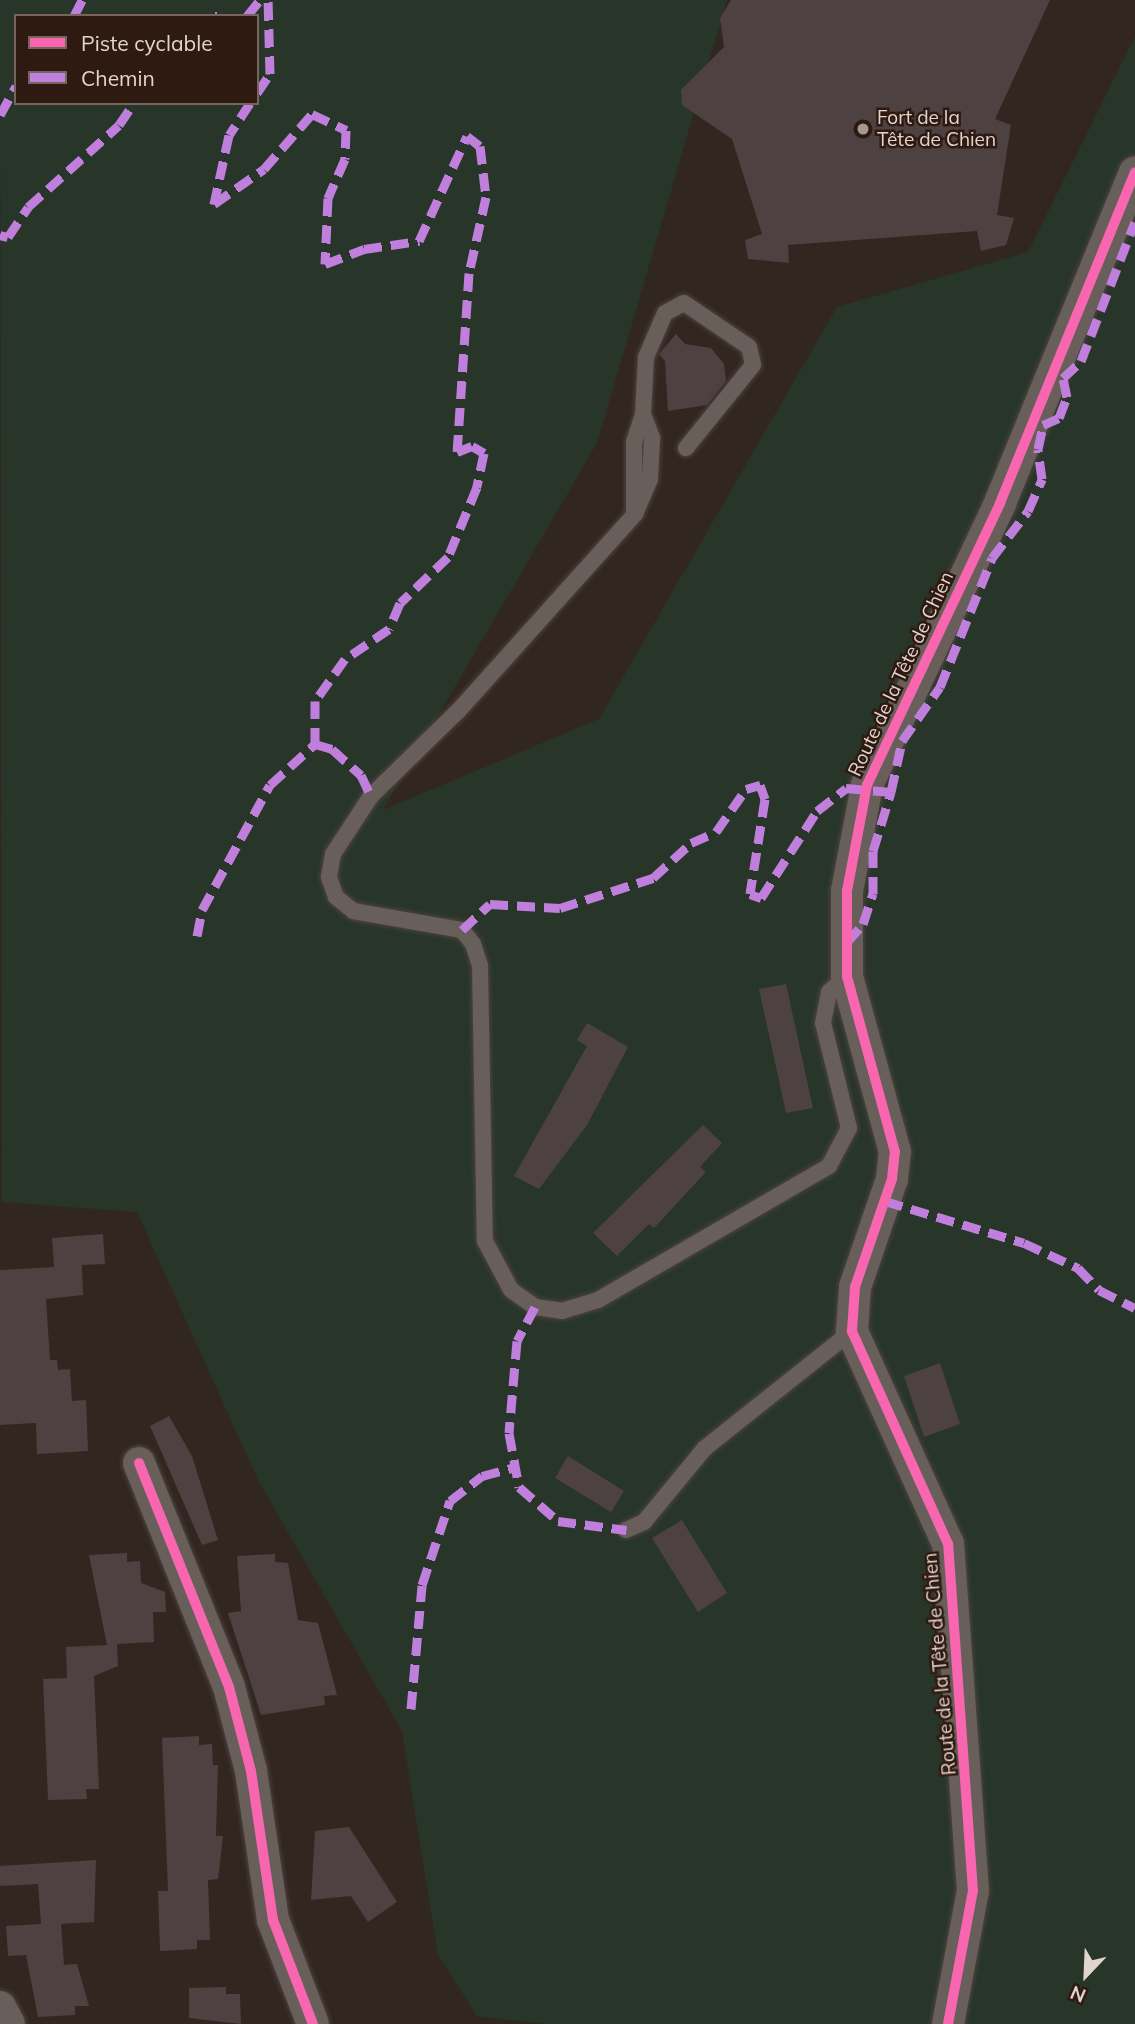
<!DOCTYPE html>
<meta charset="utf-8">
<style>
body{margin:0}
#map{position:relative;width:1135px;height:2024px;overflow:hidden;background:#322621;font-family:Mulish,sans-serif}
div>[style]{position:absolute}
.green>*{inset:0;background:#28362a}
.building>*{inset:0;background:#4d4142}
.roads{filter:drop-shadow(0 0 2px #4d433e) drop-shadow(0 0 2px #4d433e)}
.lane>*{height:16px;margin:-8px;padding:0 8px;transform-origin:8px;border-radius:8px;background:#685e5a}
.street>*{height:32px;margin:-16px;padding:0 16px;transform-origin:16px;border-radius:16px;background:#685e5a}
.quiet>*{height:9px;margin-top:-4.5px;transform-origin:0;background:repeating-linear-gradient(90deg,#c07fdc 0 18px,transparent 0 27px)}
.cycleway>*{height:10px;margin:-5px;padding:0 5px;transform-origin:5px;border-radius:5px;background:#f766af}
.dots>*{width:19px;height:19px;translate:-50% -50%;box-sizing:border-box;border:4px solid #2e1a11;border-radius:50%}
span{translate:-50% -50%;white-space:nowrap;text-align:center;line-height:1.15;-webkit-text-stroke:5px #2e1a11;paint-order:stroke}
.poi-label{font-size:19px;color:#e3d4ce}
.left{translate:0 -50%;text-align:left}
.street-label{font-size:19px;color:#e3d4ce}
.legend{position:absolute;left:14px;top:14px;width:245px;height:91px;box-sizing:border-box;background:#2e1a11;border:2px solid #76645d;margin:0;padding:9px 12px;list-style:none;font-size:21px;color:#e3d4ce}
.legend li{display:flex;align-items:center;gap:14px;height:35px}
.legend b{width:35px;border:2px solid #76645d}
.north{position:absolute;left:1051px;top:1940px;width:70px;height:70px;-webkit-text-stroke:5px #2e1a11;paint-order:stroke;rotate:203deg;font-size:19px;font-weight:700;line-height:28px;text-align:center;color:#e3d4ce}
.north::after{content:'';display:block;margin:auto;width:24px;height:32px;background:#e3d4ce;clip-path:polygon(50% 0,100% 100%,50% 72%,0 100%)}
</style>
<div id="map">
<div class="green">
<div style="clip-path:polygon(evenodd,0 0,727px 0,597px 443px,383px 810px,599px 719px,837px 307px,1028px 252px,1135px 37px,1135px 2024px,546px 2024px,477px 2016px,438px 1955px,402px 1731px,258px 1480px,137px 1212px,2px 1202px,0 0,16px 16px,257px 16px,257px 103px,16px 103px,16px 16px)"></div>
</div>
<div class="building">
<div style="clip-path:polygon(731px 0,1050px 0,995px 119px,1011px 125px,997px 215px,1014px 218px,1006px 245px,981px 251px,977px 231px,788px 245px,789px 263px,748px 259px,745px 240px,762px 234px,732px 139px,682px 105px,681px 90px,724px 47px,720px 18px)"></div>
<div style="clip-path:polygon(676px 334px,685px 344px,711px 348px,724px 364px,726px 381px,707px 405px,668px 411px,665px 361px,659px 354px)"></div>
<div style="clip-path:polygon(786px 984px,813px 1108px,786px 1113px,759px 989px)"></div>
<div style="clip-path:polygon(587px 1023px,628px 1047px,587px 1125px,539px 1189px,514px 1176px,587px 1046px,577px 1040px)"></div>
<div style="clip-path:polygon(703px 1125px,722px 1143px,700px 1167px,706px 1172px,654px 1228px,649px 1224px,617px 1256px,593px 1233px)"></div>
<div style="clip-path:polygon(103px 1234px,105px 1264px,82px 1265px,83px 1295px,46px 1299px,50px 1360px,57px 1360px,58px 1370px,70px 1369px,72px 1401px,86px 1400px,88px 1451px,37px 1454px,36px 1423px,0 1425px,0 1270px,54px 1267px,52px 1238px)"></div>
<div style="clip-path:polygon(940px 1363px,960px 1424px,924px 1437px,904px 1376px)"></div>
<div style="clip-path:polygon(169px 1416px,192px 1456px,218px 1540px,202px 1545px,150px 1426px)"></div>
<div style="clip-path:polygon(568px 1456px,624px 1491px,611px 1512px,555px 1478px)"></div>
<div style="clip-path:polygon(682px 1520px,727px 1593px,698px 1612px,652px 1538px)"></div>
<div style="clip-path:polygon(127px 1553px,127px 1562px,140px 1561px,141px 1583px,165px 1592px,166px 1612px,153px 1612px,154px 1642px,117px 1644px,118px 1666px,94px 1676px,99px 1789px,86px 1789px,87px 1799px,48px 1800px,43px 1679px,67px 1678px,66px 1647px,107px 1645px,89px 1555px)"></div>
<div style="clip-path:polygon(275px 1554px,275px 1562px,288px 1563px,298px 1620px,318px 1623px,337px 1695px,324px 1696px,325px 1705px,261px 1715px,228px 1613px,241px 1611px,237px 1556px)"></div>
<div style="clip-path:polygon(199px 1736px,199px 1745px,212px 1744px,213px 1765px,218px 1765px,216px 1836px,223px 1836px,218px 1879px,208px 1880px,210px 1940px,197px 1940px,197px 1949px,160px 1951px,158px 1891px,168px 1891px,162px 1738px)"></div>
<div style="clip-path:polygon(349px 1827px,397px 1902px,368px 1922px,351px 1896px,311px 1900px,315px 1831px)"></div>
<div style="clip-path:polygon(96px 1860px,94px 1922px,61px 1924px,64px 1965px,77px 1964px,89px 2006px,75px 2006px,75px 2015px,38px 2017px,26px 1955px,8px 1956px,6px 1926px,41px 1924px,38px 1884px,0 1886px,0 1866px)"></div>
<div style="clip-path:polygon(226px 1987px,226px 1994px,240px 1994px,241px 2024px,189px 2018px,189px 1988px)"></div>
</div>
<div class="roads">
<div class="lane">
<div style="left:643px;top:414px;width:26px;rotate:69deg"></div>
<div style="left:652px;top:438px;width:41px;rotate:92.8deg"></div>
<div style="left:650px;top:479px;width:38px;rotate:113deg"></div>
<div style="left:635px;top:514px;width:265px;rotate:131.9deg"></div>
<div style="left:458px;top:711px;width:122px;rotate:135.7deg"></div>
<div style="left:371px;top:796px;width:69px;rotate:123.2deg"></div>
<div style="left:333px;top:854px;width:23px;rotate:100deg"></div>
<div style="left:329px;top:877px;width:21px;rotate:71deg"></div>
<div style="left:336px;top:897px;width:22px;rotate:39deg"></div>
<div style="left:353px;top:911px;width:111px;rotate:9.9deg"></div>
<div style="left:462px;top:930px;width:18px;rotate:52deg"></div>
<div style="left:473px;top:944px;width:22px;rotate:72deg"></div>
<div style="left:480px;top:965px;width:276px;rotate:89deg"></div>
<div style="left:485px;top:1241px;width:55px;rotate:62deg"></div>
<div style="left:511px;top:1290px;width:29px;rotate:35deg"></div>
<div style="left:535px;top:1307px;width:27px;rotate:8deg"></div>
<div style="left:562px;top:1311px;width:38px;rotate:-17deg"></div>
<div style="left:598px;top:1300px;width:267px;rotate:-30.1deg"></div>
<div style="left:829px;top:1166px;width:43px;rotate:-62.2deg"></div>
<div style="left:849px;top:1128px;width:108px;rotate:-103.9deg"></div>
<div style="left:823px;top:1023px;width:32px;rotate:-79deg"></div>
<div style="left:829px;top:992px;width:24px;rotate:-42deg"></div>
<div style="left:634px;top:512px;width:70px;rotate:-90deg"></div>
<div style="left:634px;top:442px;width:29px;rotate:-72deg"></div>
<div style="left:643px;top:414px;width:57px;rotate:-87deg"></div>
<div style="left:646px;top:357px;width:48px;rotate:-66.6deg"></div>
<div style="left:665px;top:313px;width:21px;rotate:-28deg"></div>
<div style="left:684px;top:303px;width:78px;rotate:34.1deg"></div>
<div style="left:749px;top:347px;width:18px;rotate:77deg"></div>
<div style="left:753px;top:365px;width:107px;rotate:128.9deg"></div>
<div style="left:626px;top:1530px;width:20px;rotate:-24deg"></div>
<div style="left:644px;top:1522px;width:96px;rotate:-50.5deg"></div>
<div style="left:705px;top:1448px;width:188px;rotate:-38.5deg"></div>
</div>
<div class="street">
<div style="left:139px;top:1463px;width:241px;rotate:68.1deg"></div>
<div style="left:229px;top:1687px;width:87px;rotate:75.3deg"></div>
<div style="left:251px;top:1771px;width:151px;rotate:81.6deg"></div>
<div style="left:273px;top:1920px;width:111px;rotate:69deg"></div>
<div style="left:0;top:2007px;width:19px;rotate:62deg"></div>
<div style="left:948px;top:2024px;width:135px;rotate:-79.4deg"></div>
<div style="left:973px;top:1891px;width:348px;rotate:-94.1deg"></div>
<div style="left:948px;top:1544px;width:234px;rotate:-114.3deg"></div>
<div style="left:852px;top:1331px;width:44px;rotate:-86.1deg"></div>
<div style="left:855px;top:1287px;width:114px;rotate:-71.1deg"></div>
<div style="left:892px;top:1179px;width:27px;rotate:-84deg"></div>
<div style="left:895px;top:1152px;width:182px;rotate:-105.3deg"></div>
<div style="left:847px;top:976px;width:85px;rotate:-90deg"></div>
<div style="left:847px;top:891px;width:108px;rotate:-79.3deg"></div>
<div style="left:867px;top:785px;width:312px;rotate:-64.7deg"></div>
<div style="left:1000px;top:503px;width:357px;rotate:-67.8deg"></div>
</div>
</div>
<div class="quiet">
<div style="left:74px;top:16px;width:18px;rotate:-63deg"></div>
<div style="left:215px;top:16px;width:2px"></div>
<div style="left:247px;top:16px;width:21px;rotate:-51deg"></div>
<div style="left:257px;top:93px;width:23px;rotate:-56deg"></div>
<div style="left:270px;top:74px;width:74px;rotate:-91.5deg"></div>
<div style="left:250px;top:103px;width:38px;rotate:123deg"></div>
<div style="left:229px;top:135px;width:71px;rotate:102.3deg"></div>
<div style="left:214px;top:204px;width:61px;rotate:-35deg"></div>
<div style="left:264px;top:169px;width:73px;rotate:-48.9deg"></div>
<div style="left:312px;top:114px;width:38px;rotate:25deg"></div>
<div style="left:346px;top:130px;width:29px;rotate:92deg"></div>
<div style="left:345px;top:159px;width:43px;rotate:113.6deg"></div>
<div style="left:328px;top:198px;width:66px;rotate:92.6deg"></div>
<div style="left:325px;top:264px;width:42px;rotate:-21deg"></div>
<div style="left:364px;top:249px;width:56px;rotate:-8.3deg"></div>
<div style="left:419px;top:241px;width:115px;rotate:-65.4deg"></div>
<div style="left:467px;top:136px;width:16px;rotate:38deg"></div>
<div style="left:480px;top:146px;width:51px;rotate:83.3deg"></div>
<div style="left:486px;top:197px;width:78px;rotate:102.6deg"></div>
<div style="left:469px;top:273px;width:179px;rotate:93.8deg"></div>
<div style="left:457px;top:452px;width:16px;rotate:-22deg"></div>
<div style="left:472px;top:446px;width:14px;rotate:30deg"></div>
<div style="left:484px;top:453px;width:35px;rotate:102deg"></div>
<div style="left:477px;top:487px;width:76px;rotate:112.5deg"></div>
<div style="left:448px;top:557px;width:66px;rotate:136.2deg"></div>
<div style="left:400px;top:603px;width:28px;rotate:113deg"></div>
<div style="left:389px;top:629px;width:53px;rotate:145.7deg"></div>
<div style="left:345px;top:659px;width:52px;rotate:125.5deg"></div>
<div style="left:315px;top:701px;width:43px;rotate:90deg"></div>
<div style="left:315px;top:744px;width:18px;rotate:16deg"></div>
<div style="left:332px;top:749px;width:39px;rotate:42deg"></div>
<div style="left:361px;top:775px;width:23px;rotate:65deg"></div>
<div style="left:0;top:115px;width:33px;rotate:-61deg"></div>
<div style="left:0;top:235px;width:8px;rotate:14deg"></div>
<div style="left:8px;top:237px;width:36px;rotate:-56deg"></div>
<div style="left:28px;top:207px;width:122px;rotate:-42deg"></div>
<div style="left:119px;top:125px;width:27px;rotate:-56deg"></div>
<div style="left:462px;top:930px;width:38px;rotate:-43deg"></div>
<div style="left:490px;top:904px;width:70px;rotate:3.3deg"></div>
<div style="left:560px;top:908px;width:98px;rotate:-17.9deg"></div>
<div style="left:653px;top:878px;width:52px;rotate:-42.6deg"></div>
<div style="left:691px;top:843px;width:27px;rotate:-24deg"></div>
<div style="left:716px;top:832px;width:52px;rotate:-55.1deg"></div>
<div style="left:746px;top:789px;width:15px;rotate:-16deg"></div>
<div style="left:760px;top:785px;width:15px;rotate:70deg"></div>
<div style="left:765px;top:799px;width:96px;rotate:99deg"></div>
<div style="left:750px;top:894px;width:12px;rotate:20deg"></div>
<div style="left:761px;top:898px;width:103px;rotate:-57.2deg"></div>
<div style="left:817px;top:811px;width:37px;rotate:-38deg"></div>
<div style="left:846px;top:788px;width:45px;rotate:5.1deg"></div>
<div style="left:891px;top:792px;width:52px;rotate:-77.8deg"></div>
<div style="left:902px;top:741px;width:66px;rotate:-54.9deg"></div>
<div style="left:940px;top:687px;width:139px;rotate:-68deg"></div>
<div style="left:992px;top:558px;width:59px;rotate:-52.5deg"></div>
<div style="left:1028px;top:511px;width:35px;rotate:-66deg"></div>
<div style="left:1042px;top:479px;width:30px;rotate:-98deg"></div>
<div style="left:1038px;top:449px;width:25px;rotate:-78deg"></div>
<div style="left:1043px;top:425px;width:17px;rotate:-24deg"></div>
<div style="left:1059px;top:418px;width:22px;rotate:-69deg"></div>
<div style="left:1067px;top:397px;width:19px;rotate:-102deg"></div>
<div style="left:1063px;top:378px;width:25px;rotate:-43deg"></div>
<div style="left:1081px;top:361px;width:149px;rotate:-68.8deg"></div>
<div style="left:197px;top:936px;width:26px;rotate:-79deg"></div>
<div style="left:202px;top:910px;width:142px;rotate:-61.5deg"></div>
<div style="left:270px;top:785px;width:61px;rotate:-42.3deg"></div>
<div style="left:847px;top:942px;width:24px;rotate:-48deg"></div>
<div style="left:863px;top:924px;width:32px;rotate:-72deg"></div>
<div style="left:873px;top:894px;width:43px;rotate:-90deg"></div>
<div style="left:873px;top:851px;width:62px;rotate:-73deg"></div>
<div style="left:885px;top:1201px;width:145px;rotate:16.8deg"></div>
<div style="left:1024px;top:1243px;width:60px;rotate:24.8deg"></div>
<div style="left:1078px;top:1268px;width:30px;rotate:46deg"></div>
<div style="left:1099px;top:1290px;width:40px;rotate:26.6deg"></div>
<div style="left:535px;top:1307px;width:38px;rotate:118deg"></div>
<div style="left:517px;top:1341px;width:92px;rotate:95deg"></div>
<div style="left:509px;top:1433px;width:55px;rotate:79.5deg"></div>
<div style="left:519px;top:1487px;width:52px;rotate:41.1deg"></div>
<div style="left:558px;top:1521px;width:69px;rotate:7.5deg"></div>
<div style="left:411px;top:1709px;width:124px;rotate:-84.9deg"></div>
<div style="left:422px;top:1585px;width:89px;rotate:-71.6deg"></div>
<div style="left:450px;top:1501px;width:41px;rotate:-38deg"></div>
<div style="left:482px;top:1476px;width:34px;rotate:-15deg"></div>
</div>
<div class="cycleway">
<div style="left:139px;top:1463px;width:241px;rotate:68.1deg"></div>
<div style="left:229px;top:1687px;width:87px;rotate:75.3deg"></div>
<div style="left:251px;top:1771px;width:151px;rotate:81.6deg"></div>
<div style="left:273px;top:1920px;width:111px;rotate:69deg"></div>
<div style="left:948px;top:2024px;width:135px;rotate:-79.4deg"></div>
<div style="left:973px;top:1891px;width:348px;rotate:-94.1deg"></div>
<div style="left:948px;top:1544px;width:234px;rotate:-114.3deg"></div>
<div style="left:852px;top:1331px;width:44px;rotate:-86.1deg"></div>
<div style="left:855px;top:1287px;width:114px;rotate:-71.1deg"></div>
<div style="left:892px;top:1179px;width:27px;rotate:-84deg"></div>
<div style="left:895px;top:1152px;width:182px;rotate:-105.3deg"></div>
<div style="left:847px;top:976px;width:85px;rotate:-90deg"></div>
<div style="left:847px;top:891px;width:108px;rotate:-79.3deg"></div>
<div style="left:867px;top:785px;width:312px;rotate:-64.7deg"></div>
<div style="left:1000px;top:503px;width:357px;rotate:-67.8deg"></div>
</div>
<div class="dots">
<div style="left:863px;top:129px;background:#a59791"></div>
</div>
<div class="poi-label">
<span class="left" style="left:877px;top:129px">Fort de la<br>Tête de Chien</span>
</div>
<div class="street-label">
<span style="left:901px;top:674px;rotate:-65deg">Route de la Tête de Chien</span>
<span style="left:940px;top:1664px;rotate:-95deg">Route de la Tête de Chien</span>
</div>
<ul class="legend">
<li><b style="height:9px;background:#f766af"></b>Piste cyclable</li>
<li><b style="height:9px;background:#c07fdc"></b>Chemin</li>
</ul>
<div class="north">N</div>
</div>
